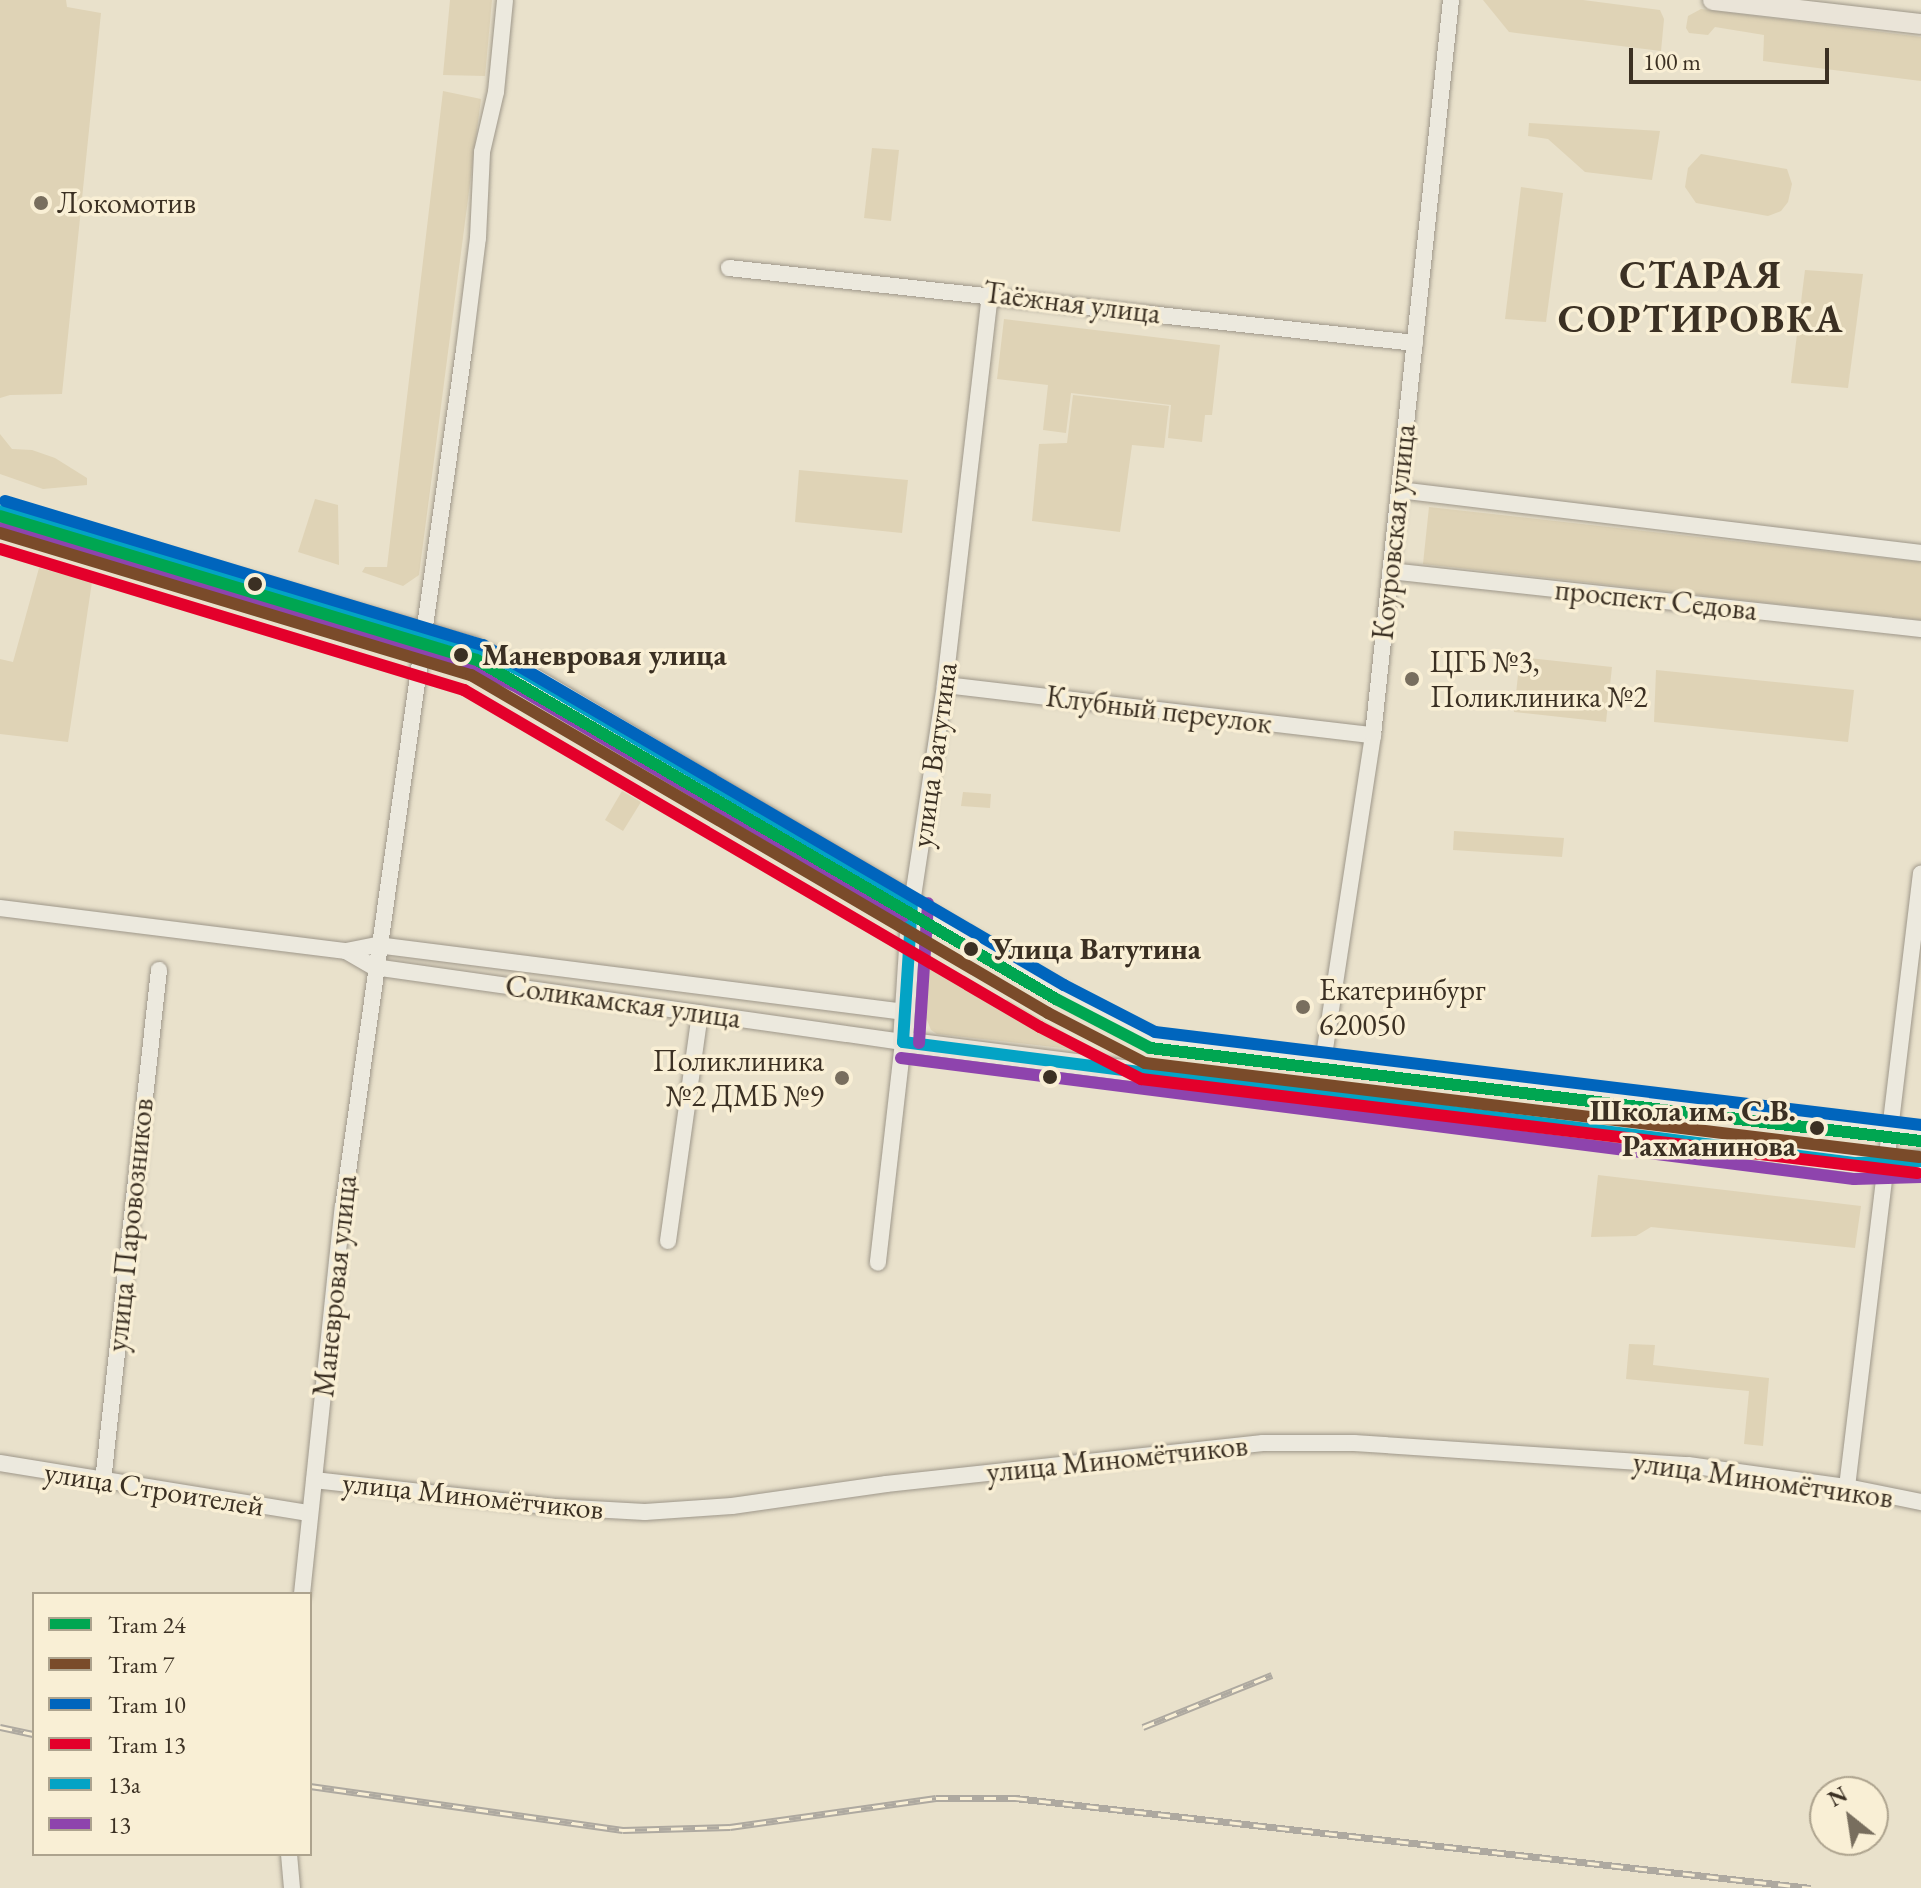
<!DOCTYPE html>
<meta charset="utf-8">
<style>
body{margin:0}
#map{position:relative;width:1921px;height:1888px;overflow:hidden;background:#e9e1cb;font-family:"EB Garamond",serif}
div>[style]{position:absolute}
.green>*{inset:0;background:#dfd3b6}
.roads{filter:drop-shadow(0 0 2px #9e978a) drop-shadow(0 0 2px #9e978a)}
.minor>*{height:16px;margin:-8px;padding:0 8px;transform-origin:8px;border-radius:8px;background:#ece9de}
.major>*{height:20px;margin:-10px;padding:0 10px;transform-origin:10px;border-radius:10px;background:#eae4d8}
.rail>*{height:7px;margin-top:-3.5px;transform-origin:0;background:repeating-linear-gradient(90deg,#f9efd5 0 12px,#aea9a0 0 24px);box-sizing:border-box;border-block:2px solid #aea9a0}
.bus-1>*{height:12px;margin:-6px;padding:0 6px;transform-origin:6px;border-radius:6px;background:#03a3c5}
.bus-2>*{height:12px;margin:-6px;padding:0 6px;transform-origin:6px;border-radius:6px;background:#8e44ad}
.tram-1>*{height:12px;margin:-6px;padding:0 6px;transform-origin:6px;border-radius:6px;background:#00a651}
.tram-2>*{height:12px;margin:-6px;padding:0 6px;transform-origin:6px;border-radius:6px;background:#7a4b2a}
.tram-3>*{height:12px;margin:-6px;padding:0 6px;transform-origin:6px;border-radius:6px;background:#0065bd}
.tram-4>*{height:12px;margin:-6px;padding:0 6px;transform-origin:6px;border-radius:6px;background:#e4002b}
.dots>*{width:22px;height:22px;translate:-50% -50%;box-sizing:border-box;border:4px solid #f9efd5;border-radius:50%}
span{translate:-50% -50%;white-space:nowrap;text-align:center;line-height:1.15;-webkit-text-stroke:7px #f9efd5;paint-order:stroke}
.poi-label{font-size:30px;color:#3b3023}
.left{translate:0 -50%;text-align:left}
.right{translate:-100% -50%;text-align:right}
.street-label{font-size:30px;color:#3b3023}
.stop-label{font-size:30px;color:#3b3023;font-weight:700}
.district-label{font-size:38px;color:#3b3023;font-weight:700;letter-spacing:2px}
.legend{position:absolute;left:32px;top:1592px;width:280px;height:264px;box-sizing:border-box;background:#f9efd5;border:2px solid #ada38e;margin:0;padding:10px 14px;list-style:none;font-size:24px;color:#3b3023}
.legend li{display:flex;align-items:center;gap:16px;height:40px}
.legend b{width:40px;border:2px solid #ada38e}
.north{position:absolute;left:1809px;top:1776px;width:80px;height:80px;box-sizing:border-box;background:#f9efd5;border:2px solid #ada38e;border-radius:50%;rotate:330deg;font-size:22px;font-weight:700;line-height:32px;text-align:center;color:#3b3023}
.north::after{content:'';display:block;margin:auto;width:28px;height:36px;background:#786e5e;clip-path:polygon(50% 0,100% 100%,50% 72%,0 100%)}
.scale{position:absolute;left:1629px;top:48px;width:200px;height:36px;box-sizing:border-box;border:4px solid #3b3023;border-top:0;padding-left:10px;font-size:24px;line-height:28px;white-space:nowrap;color:#3b3023;-webkit-text-stroke:6px #f9efd5;paint-order:stroke}
</style>
<div id="map">
<div class="green">
<div style="clip-path:polygon(0 0,66px 0,67px 7px,101px 13px,62px 394px,10px 395px,0 398px)"></div>
<div style="clip-path:polygon(450px 0,492px 0,485px 76px,443px 75px)"></div>
<div style="clip-path:polygon(1483px 0,1583px 0,1660px 10px,1664px 19px,1661px 51px,1509px 32px)"></div>
<div style="clip-path:polygon(1701px 9px,1921px 37px,1921px 81px,1763px 61px,1764px 35px,1715px 27px,1708px 35px,1689px 33px,1686px 28px,1688px 16px)"></div>
<div style="clip-path:polygon(443px 91px,481px 99px,419px 575px,403px 586px,362px 572px,365px 567px,387px 567px)"></div>
<div style="clip-path:polygon(1529px 123px,1660px 131px,1652px 180px,1585px 172px,1548px 139px,1528px 136px)"></div>
<div style="clip-path:polygon(872px 148px,899px 150px,891px 221px,864px 218px)"></div>
<div style="clip-path:polygon(1701px 154px,1787px 169px,1792px 184px,1788px 202px,1781px 211px,1768px 216px,1696px 203px,1685px 187px,1688px 168px)"></div>
<div style="clip-path:polygon(1521px 187px,1563px 193px,1546px 322px,1505px 319px)"></div>
<div style="clip-path:polygon(1805px 270px,1863px 274px,1848px 388px,1791px 383px)"></div>
<div style="clip-path:polygon(1004px 319px,1220px 345px,1212px 415px,1205px 415px,1202px 442px,1168px 438px,1171px 405px,1071px 393px,1066px 433px,1043px 430px,1048px 385px,997px 379px)"></div>
<div style="clip-path:polygon(1073px 395px,1169px 406px,1164px 448px,1132px 445px,1120px 532px,1032px 521px,1039px 444px,1067px 443px)"></div>
<div style="clip-path:polygon(0 434px,12px 449px,32px 450px,55px 458px,87px 478px,87px 485px,43px 489px,0 474px)"></div>
<div style="clip-path:polygon(799px 470px,908px 480px,902px 533px,795px 522px)"></div>
<div style="clip-path:polygon(315px 499px,338px 505px,339px 565px,298px 552px)"></div>
<div style="clip-path:polygon(1429px 507px,1921px 562px,1921px 620px,1423px 564px)"></div>
<div style="clip-path:polygon(39px 568px,92px 582px,68px 742px,0 734px,0 659px,13px 662px)"></div>
<div style="clip-path:polygon(1520px 657px,1612px 667px,1606px 722px,1514px 712px)"></div>
<div style="clip-path:polygon(1656px 670px,1854px 690px,1848px 742px,1654px 722px)"></div>
<div style="clip-path:polygon(622px 791px,641px 802px,623px 831px,605px 820px)"></div>
<div style="clip-path:polygon(963px 792px,991px 794px,990px 808px,961px 806px)"></div>
<div style="clip-path:polygon(1454px 831px,1564px 838px,1562px 857px,1453px 850px)"></div>
<div style="clip-path:polygon(929px 956px,940px 962px,940px 969px,1003px 1006px,1007px 999px,1098px 1052px,937px 1034px,931px 1030px,925px 1015px)"></div>
<div style="clip-path:polygon(1598px 1175px,1861px 1206px,1855px 1248px,1651px 1227px,1636px 1236px,1591px 1237px)"></div>
<div style="clip-path:polygon(1629px 1344px,1655px 1345px,1653px 1365px,1769px 1378px,1763px 1446px,1744px 1444px,1749px 1391px,1626px 1379px)"></div>
</div>
<div class="roads">
<div class="minor">
<div style="left:729px;top:268px;width:690px;rotate:6.24deg"></div>
<div style="left:990px;top:294px;width:394px;rotate:96.6deg"></div>
<div style="left:945px;top:685px;width:219px;rotate:98.6deg"></div>
<div style="left:912px;top:902px;width:215px;rotate:30.7deg"></div>
<div style="left:1097px;top:1012px;width:70px;rotate:24.4deg"></div>
<div style="left:1161px;top:1041px;width:765px;rotate:6.83deg"></div>
<div style="left:1399px;top:490px;width:526px;rotate:6.88deg"></div>
<div style="left:1390px;top:571px;width:534px;rotate:6.23deg"></div>
<div style="left:945px;top:685px;width:431px;rotate:6.7deg"></div>
<div style="left:0;top:908px;width:349px;rotate:7.1deg"></div>
<div style="left:346px;top:951px;width:32px;rotate:-11deg"></div>
<div style="left:377px;top:945px;width:532px;rotate:7.23deg"></div>
<div style="left:346px;top:951px;width:32px;rotate:30deg"></div>
<div style="left:374px;top:967px;width:534px;rotate:8.07deg"></div>
<div style="left:903px;top:1042px;width:222px;rotate:96.5deg"></div>
<div style="left:1323px;top:1062px;width:331px;rotate:-81.3deg"></div>
<div style="left:1373px;top:735px;width:739px;rotate:-83.94deg"></div>
<div style="left:668px;top:1241px;width:230px;rotate:-82deg"></div>
<div style="left:0;top:1463px;width:313px;rotate:9.2deg"></div>
<div style="left:314px;top:1480px;width:243px;rotate:6.4deg"></div>
<div style="left:555px;top:1507px;width:90px;rotate:3.2deg"></div>
<div style="left:645px;top:1512px;width:87px;rotate:-3.9deg"></div>
<div style="left:732px;top:1506px;width:156px;rotate:-8.1deg"></div>
<div style="left:886px;top:1484px;width:379px;rotate:-6.2deg"></div>
<div style="left:1263px;top:1443px;width:91px"></div>
<div style="left:1354px;top:1443px;width:335px;rotate:3.8deg"></div>
<div style="left:1688px;top:1465px;width:161px;rotate:7.9deg"></div>
<div style="left:1847px;top:1487px;width:76px;rotate:11.5deg"></div>
<div style="left:103px;top:1481px;width:514px;rotate:-83.75deg"></div>
<div style="left:1847px;top:1487px;width:618px;rotate:-83.13deg"></div>
<div style="left:302px;top:1594px;width:389px;rotate:-84deg"></div>
<div style="left:343px;top:1207px;width:865px;rotate:-81.96deg"></div>
<div style="left:464px;top:350px;width:113px;rotate:-82.9deg"></div>
<div style="left:478px;top:238px;width:86px;rotate:-87.3deg"></div>
<div style="left:482px;top:152px;width:62px;rotate:-76.9deg"></div>
<div style="left:496px;top:92px;width:92px;rotate:-84.4deg"></div>
<div style="left:289px;top:1854px;width:34px;rotate:85deg"></div>
</div>
<div class="major">
<div style="left:1713px;top:0;width:209px;rotate:6.6deg"></div>
<div style="left:0;top:511px;width:492px;rotate:16deg"></div>
<div style="left:473px;top:647px;width:54px;rotate:26.6deg"></div>
<div style="left:521px;top:671px;width:454px;rotate:30.6deg"></div>
<div style="left:912px;top:902px;width:140px;rotate:93.7deg"></div>
<div style="left:903px;top:1042px;width:961px;rotate:7.24deg"></div>
<div style="left:1856px;top:1163px;width:65px;rotate:-1.8deg"></div>
</div>
</div>
<div class="rail">
<div style="left:0;top:1727px;width:35px;rotate:12deg"></div>
<div style="left:1143px;top:1727px;width:139px;rotate:-22deg"></div>
<div style="left:310px;top:1786px;width:316px;rotate:8deg"></div>
<div style="left:623px;top:1830px;width:107px;rotate:-1.6deg"></div>
<div style="left:730px;top:1827px;width:208px;rotate:-8deg"></div>
<div style="left:936px;top:1798px;width:79px"></div>
<div style="left:1015px;top:1798px;width:801px;rotate:6.45deg"></div>
</div>
<div class="bus-1">
<div style="left:0;top:511px;width:492px;rotate:16deg"></div>
<div style="left:473px;top:647px;width:54px;rotate:26.6deg"></div>
<div style="left:521px;top:671px;width:454px;rotate:30.6deg"></div>
<div style="left:903px;top:1042px;width:961px;rotate:7.24deg"></div>
<div style="left:1856px;top:1163px;width:65px;rotate:-1.8deg"></div>
<div style="left:903px;top:1042px;width:140px;rotate:-86.3deg"></div>
</div>
<div class="bus-2">
<div style="left:0;top:528px;width:486px;rotate:16deg"></div>
<div style="left:467px;top:662px;width:51px;rotate:26.6deg"></div>
<div style="left:513px;top:685px;width:454px;rotate:30.6deg"></div>
<div style="left:919px;top:1043px;width:140px;rotate:-86.3deg"></div>
<div style="left:901px;top:1058px;width:961px;rotate:7.24deg"></div>
<div style="left:1854px;top:1179px;width:67px;rotate:-1.7deg"></div>
</div>
<div class="tram-1">
<div style="left:0;top:516px;width:498px;rotate:16.8deg"></div>
<div style="left:477px;top:660px;width:671px;rotate:30.35deg"></div>
<div style="left:1056px;top:999px;width:106px;rotate:27.5deg"></div>
<div style="left:1150px;top:1048px;width:777px;rotate:6.88deg"></div>
</div>
<div class="tram-2">
<div style="left:0;top:533px;width:492px;rotate:16.8deg"></div>
<div style="left:471px;top:675px;width:669px;rotate:30.36deg"></div>
<div style="left:1048px;top:1013px;width:109px;rotate:27.3deg"></div>
<div style="left:1145px;top:1063px;width:780px;rotate:6.92deg"></div>
</div>
<div class="tram-3">
<div style="left:5px;top:501px;width:499px;rotate:16.8deg"></div>
<div style="left:483px;top:645px;width:673px;rotate:30.34deg"></div>
<div style="left:1064px;top:985px;width:102px;rotate:27.3deg"></div>
<div style="left:1155px;top:1032px;width:772px;rotate:6.92deg"></div>
</div>
<div class="tram-4">
<div style="left:0;top:549px;width:485px;rotate:16.9deg"></div>
<div style="left:464px;top:690px;width:667px;rotate:30.33deg"></div>
<div style="left:1040px;top:1027px;width:114px;rotate:27.2deg"></div>
<div style="left:1141px;top:1079px;width:782px;rotate:6.91deg"></div>
</div>
<div class="dots">
<div style="left:41px;top:203px;background:#786e5e"></div>
<div style="left:255px;top:584px;background:#3b3023"></div>
<div style="left:461px;top:655px;background:#3b3023"></div>
<div style="left:1412px;top:679px;background:#786e5e"></div>
<div style="left:971px;top:949px;background:#3b3023"></div>
<div style="left:1303px;top:1007px;background:#786e5e"></div>
<div style="left:1050px;top:1077px;background:#3b3023"></div>
<div style="left:842px;top:1078px;background:#786e5e"></div>
<div style="left:1817px;top:1128px;background:#3b3023"></div>
</div>
<div class="poi-label">
<span class="left" style="left:57px;top:203px">Локомотив</span>
<span class="left" style="left:1430px;top:679px">ЦГБ №3,<br>Поликлиника №2</span>
<span class="left" style="left:1319px;top:1007px">Екатеринбург<br>620050</span>
<span class="right" style="left:824px;top:1078px">Поликлиника<br>№2 ДМБ №9</span>
</div>
<div class="street-label">
<span style="left:1072px;top:303px;rotate:7deg">Таёжная улица</span>
<span style="left:1394px;top:532px;rotate:-84deg">Коуровская улица</span>
<span style="left:1656px;top:600px;rotate:6deg">проспект Седова</span>
<span style="left:1159px;top:710px;rotate:7deg">Клубный переулок</span>
<span style="left:934px;top:755px;rotate:-82deg">улица Ватутина</span>
<span style="left:623px;top:1002px;rotate:8deg">Соликамская улица</span>
<span style="left:130px;top:1225px;rotate:-84deg">улица Паровозников</span>
<span style="left:335px;top:1286px;rotate:-84deg">Маневровая улица</span>
<span style="left:1117px;top:1459px;rotate:-6deg">улица Миномётчиков</span>
<span style="left:1763px;top:1480px;rotate:8deg">улица Миномётчиков</span>
<span style="left:154px;top:1489px;rotate:9deg">улица Строителей</span>
<span style="left:473px;top:1496px;rotate:6deg">улица Миномётчиков</span>
</div>
<div class="stop-label">
<span class="left" style="left:482px;top:655px">Маневровая улица</span>
<span class="left" style="left:992px;top:949px">Улица Ватутина</span>
<span class="right" style="left:1796px;top:1128px">Школа им. С.В.<br>Рахманинова</span>
</div>
<div class="district-label">
<span style="left:1701px;top:297px">СТАРАЯ<br>СОРТИРОВКА</span>
</div>
<ul class="legend">
<li><b style="height:10px;background:#00a651"></b>Tram 24</li>
<li><b style="height:10px;background:#7a4b2a"></b>Tram 7</li>
<li><b style="height:10px;background:#0065bd"></b>Tram 10</li>
<li><b style="height:10px;background:#e4002b"></b>Tram 13</li>
<li><b style="height:10px;background:#03a3c5"></b>13а</li>
<li><b style="height:10px;background:#8e44ad"></b>13</li>
</ul>
<div class="north">N</div>
<div class="scale">100 m</div>
</div>
